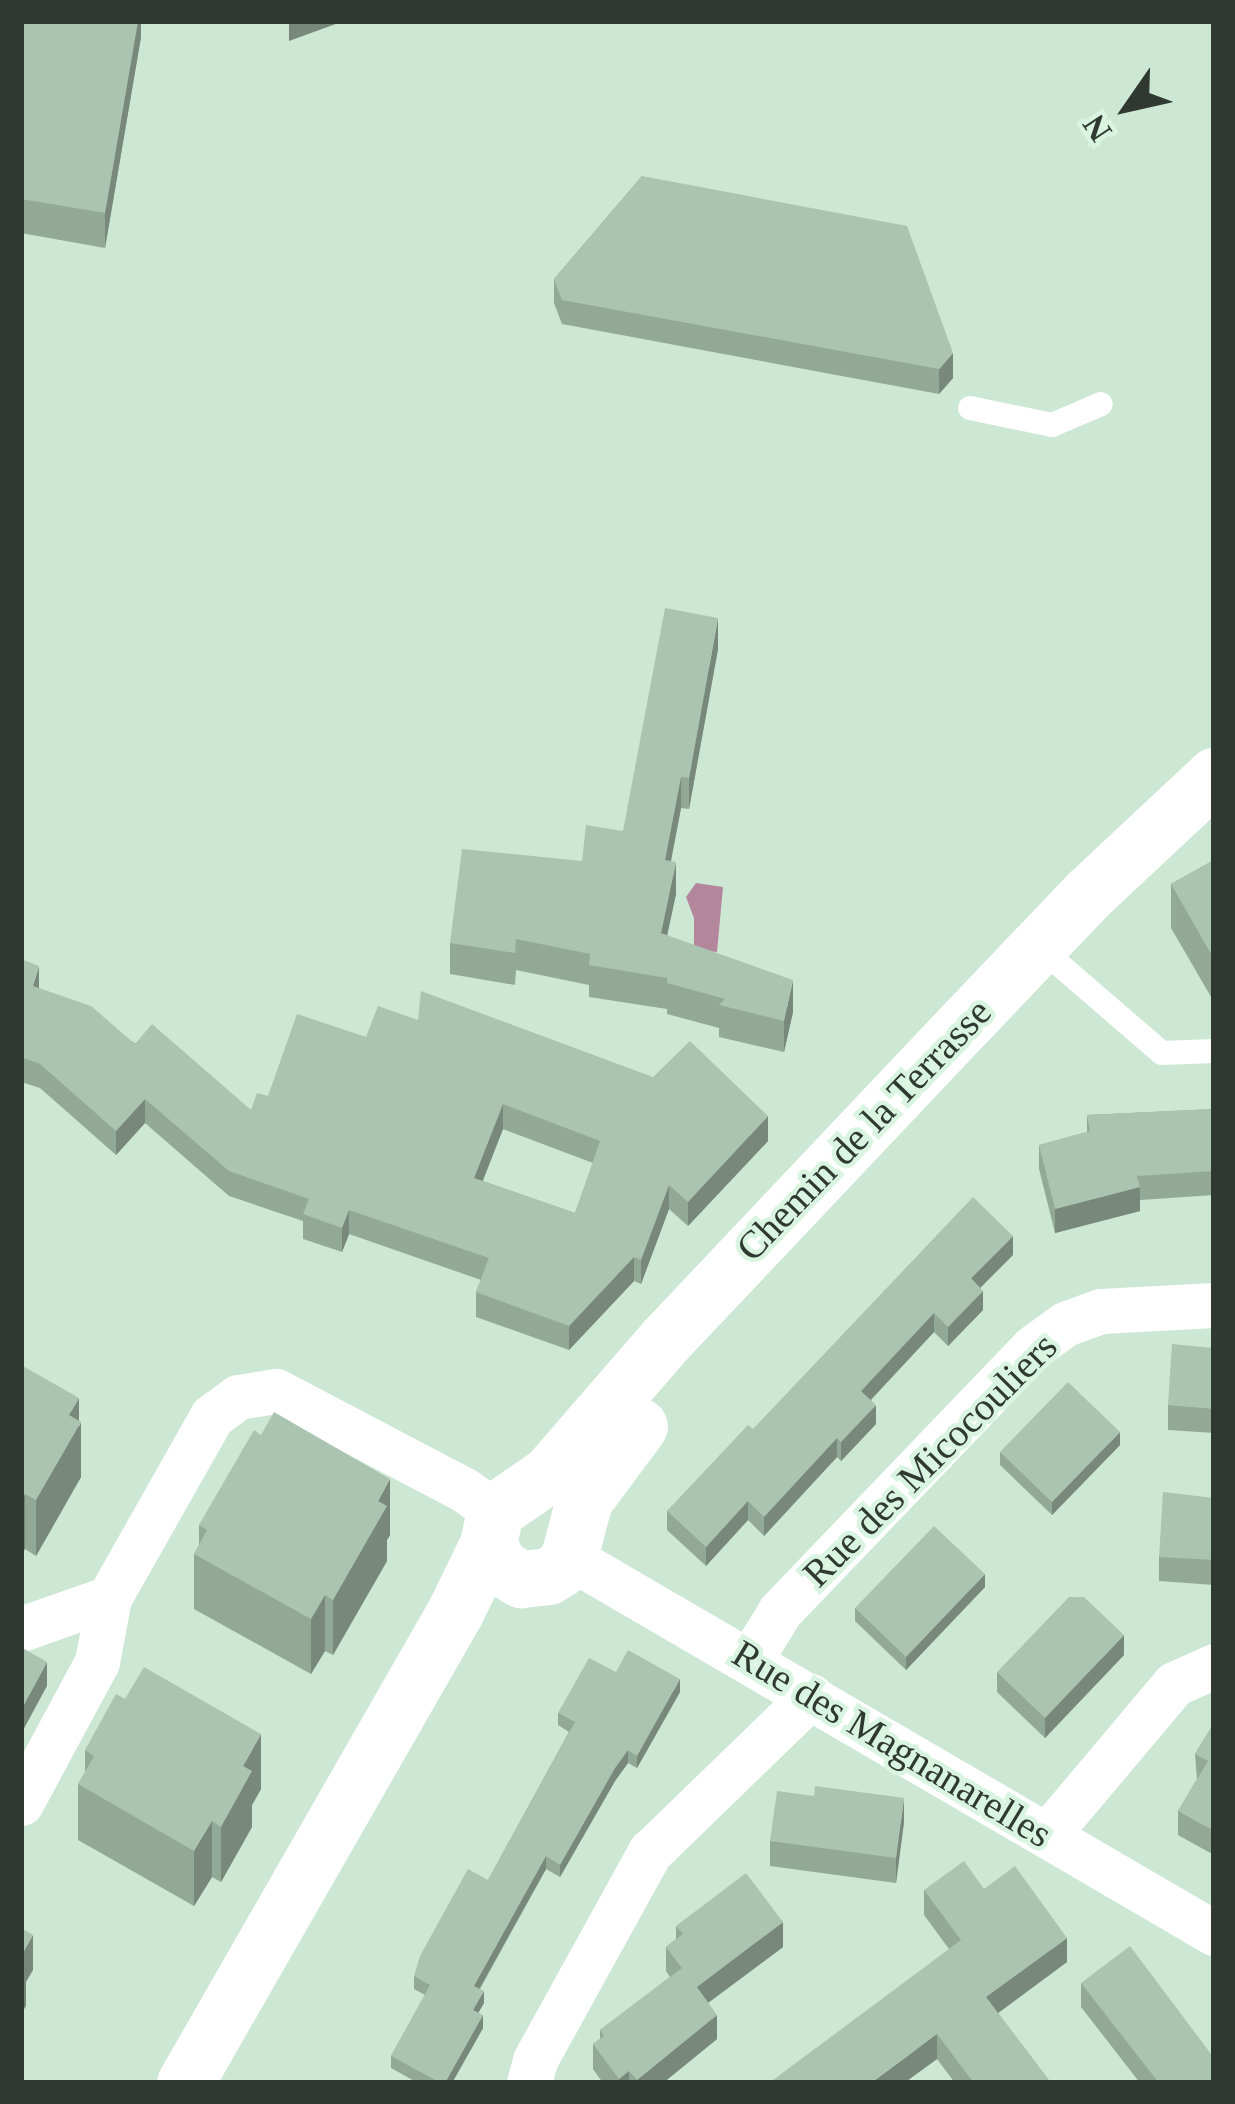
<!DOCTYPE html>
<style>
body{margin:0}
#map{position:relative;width:1235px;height:2104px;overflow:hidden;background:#cce7d3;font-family:"Times New Roman",serif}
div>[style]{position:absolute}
.water>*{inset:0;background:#b3869c}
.service>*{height:24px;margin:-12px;padding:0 12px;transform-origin:12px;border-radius:12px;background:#fff}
.minor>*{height:45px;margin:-22.5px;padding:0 22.5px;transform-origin:22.5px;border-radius:22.5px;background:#fff}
.tertiary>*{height:57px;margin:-28.5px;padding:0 28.5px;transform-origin:28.5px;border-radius:28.5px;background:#fff}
.wall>*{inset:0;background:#93a998}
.shaded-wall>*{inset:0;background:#78897c}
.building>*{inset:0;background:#abc4b1}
span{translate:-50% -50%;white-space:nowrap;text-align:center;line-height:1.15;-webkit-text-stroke:9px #d9f4e0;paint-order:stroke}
.street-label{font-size:39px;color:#2f3932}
.frame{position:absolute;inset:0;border:24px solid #2f3932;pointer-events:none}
.north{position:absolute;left:1067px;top:48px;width:120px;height:120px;-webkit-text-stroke:9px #d9f4e0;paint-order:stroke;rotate:236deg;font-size:33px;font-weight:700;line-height:48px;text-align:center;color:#2f3932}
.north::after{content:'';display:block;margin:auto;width:42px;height:54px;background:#2f3932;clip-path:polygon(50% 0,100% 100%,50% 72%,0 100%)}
</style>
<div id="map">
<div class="water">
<div style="clip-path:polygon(696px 883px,723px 887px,717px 952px,694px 950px,694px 918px,686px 897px)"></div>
</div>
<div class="service">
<div style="left:970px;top:408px;width:84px;rotate:11.7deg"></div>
<div style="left:1052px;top:425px;width:53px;rotate:-23.2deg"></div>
<div style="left:1039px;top:947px;width:162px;rotate:40.8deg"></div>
<div style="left:1162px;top:1053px;width:52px;rotate:-2.2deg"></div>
</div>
<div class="minor">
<div style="left:569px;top:1557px;width:747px;rotate:30.24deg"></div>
<div style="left:21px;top:1629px;width:93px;rotate:-19.4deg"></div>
<div style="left:109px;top:1598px;width:209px;rotate:-60.5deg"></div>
<div style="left:212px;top:1416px;width:32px;rotate:-36deg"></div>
<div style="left:238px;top:1397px;width:38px;rotate:-9deg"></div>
<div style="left:276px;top:1391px;width:211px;rotate:27.7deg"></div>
<div style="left:463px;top:1489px;width:39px;rotate:35deg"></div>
<div style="left:750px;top:1660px;width:57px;rotate:-58.5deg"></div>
<div style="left:780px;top:1611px;width:364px;rotate:-46.2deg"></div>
<div style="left:1032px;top:1348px;width:41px;rotate:-36deg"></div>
<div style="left:1065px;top:1324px;width:38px;rotate:-20deg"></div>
<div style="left:1101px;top:1311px;width:113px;rotate:-3deg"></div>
<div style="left:21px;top:1803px;width:160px;rotate:-61.7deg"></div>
<div style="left:97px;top:1662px;width:65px;rotate:-79.4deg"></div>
<div style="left:1047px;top:1835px;width:197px;rotate:-49.9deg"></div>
<div style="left:1174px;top:1684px;width:44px;rotate:-24.2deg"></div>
<div style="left:529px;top:2083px;width:24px;rotate:-75deg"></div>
<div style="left:535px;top:2060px;width:238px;rotate:-61.1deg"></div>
<div style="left:650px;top:1852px;width:224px;rotate:-44.1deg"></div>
</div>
<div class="tertiary">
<div style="left:488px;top:1544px;width:25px;rotate:63deg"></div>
<div style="left:499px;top:1566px;width:26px;rotate:31deg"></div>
<div style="left:521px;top:1579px;width:27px;rotate:-6deg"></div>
<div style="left:548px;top:1576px;width:15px;rotate:-32deg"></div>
<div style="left:561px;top:1568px;width:14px;rotate:-54deg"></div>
<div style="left:569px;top:1557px;width:59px;rotate:-75.3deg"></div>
<div style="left:584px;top:1500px;width:92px;rotate:-53.4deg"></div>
<div style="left:185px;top:2083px;width:543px;rotate:-60.18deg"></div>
<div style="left:455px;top:1612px;width:76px;rotate:-64.1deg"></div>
<div style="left:488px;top:1544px;width:34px;rotate:-78deg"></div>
<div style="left:495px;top:1511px;width:65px;rotate:-34.4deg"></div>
<div style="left:549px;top:1474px;width:179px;rotate:-49.1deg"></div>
<div style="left:666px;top:1339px;width:436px;rotate:-46.6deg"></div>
<div style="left:966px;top:1022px;width:177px;rotate:-46.4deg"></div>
<div style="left:1088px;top:894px;width:173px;rotate:-43.1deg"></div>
</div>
<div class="wall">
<div style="clip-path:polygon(21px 21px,141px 21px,141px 37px,105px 248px,21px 233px)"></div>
<div style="clip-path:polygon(642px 176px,953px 378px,939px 394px,562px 324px,554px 303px,554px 279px)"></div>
<div style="clip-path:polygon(718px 649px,689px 809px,681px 808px,671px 861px,676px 894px,667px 935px,793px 1012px,784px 1052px,719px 1037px,719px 1028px,667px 1014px,667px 1009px,589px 997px,589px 985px,516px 970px,515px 985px,450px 974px,450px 943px,582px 861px,623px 831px)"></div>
<div style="clip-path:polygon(1214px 860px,1214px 1002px,1171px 928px,1171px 884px)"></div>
<div style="clip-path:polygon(evenodd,21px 959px,39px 988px,251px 1110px,268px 1096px,366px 1037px,768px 1141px,688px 1226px,669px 1209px,641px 1284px,634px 1281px,569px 1350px,476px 1317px,476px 1292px,481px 1280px,349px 1234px,342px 1252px,303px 1239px,303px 1221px,229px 1196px,145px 1123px,116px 1155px,40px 1088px,21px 1082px,21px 959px,503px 1129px,593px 1163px,575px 1213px,483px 1181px,503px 1129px)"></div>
<div style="clip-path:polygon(1214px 1109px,1214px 1195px,1140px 1200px,1140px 1211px,1055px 1233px,1039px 1169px,1039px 1145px,1087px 1132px,1087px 1115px)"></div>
<div style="clip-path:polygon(1013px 1255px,980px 1288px,983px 1310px,948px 1346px,934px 1332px,871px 1400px,876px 1424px,841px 1461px,837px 1457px,764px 1536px,748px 1520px,706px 1566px,667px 1530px,667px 1511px,753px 1429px)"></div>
<div style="clip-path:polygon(1214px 1348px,1214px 1433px,1168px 1430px,1168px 1405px)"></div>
<div style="clip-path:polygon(21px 1365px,79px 1420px,81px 1477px,36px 1556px,25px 1549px)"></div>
<div style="clip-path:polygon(1120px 1445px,1052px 1515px,1000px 1465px,1000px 1452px)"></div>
<div style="clip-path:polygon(1214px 1498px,1214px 1585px,1159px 1581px,1159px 1557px)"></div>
<div style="clip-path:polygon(199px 1525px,390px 1535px,387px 1540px,387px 1561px,333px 1655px,325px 1651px,311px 1674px,194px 1609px,194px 1554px,199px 1545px)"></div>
<div style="clip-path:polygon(985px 1587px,906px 1670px,855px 1621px,855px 1608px)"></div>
<div style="clip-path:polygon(1124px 1655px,1045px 1738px,997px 1692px,997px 1672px)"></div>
<div style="clip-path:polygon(616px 1672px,680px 1692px,637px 1768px,628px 1763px,615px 1781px,560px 1877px,546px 1869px,480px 1989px,484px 2003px,478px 2013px,483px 2028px,452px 2083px,418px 2083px,391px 2068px,391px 2056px,425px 1995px,414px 1989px,414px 1976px,488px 1880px,569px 1732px,558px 1725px,558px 1713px)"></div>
<div style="clip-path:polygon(1214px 1723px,1214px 1855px,1178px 1835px,1178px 1811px,1197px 1779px,1195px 1754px)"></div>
<div style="clip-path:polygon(85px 1750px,261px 1789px,252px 1805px,252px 1827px,221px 1882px,212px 1877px,194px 1906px,78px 1840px,78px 1784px,85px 1773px)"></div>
<div style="clip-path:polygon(904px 1822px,896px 1883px,770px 1866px,770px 1841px)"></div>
<div style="clip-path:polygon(984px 1889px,1067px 1962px,998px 2013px,1051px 2083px,955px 2083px,937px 2059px,904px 2083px,949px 1949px,924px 1915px,924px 1890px)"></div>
<div style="clip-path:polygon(676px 1926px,783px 1947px,708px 2003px,717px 2039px,663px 2083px,603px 2083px,593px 2069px,593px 2044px,600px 2039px,600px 2030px,670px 1977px,666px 1971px,666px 1947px,676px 1939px)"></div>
<div style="clip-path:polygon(1081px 1983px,1214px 2083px,1140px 2083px,1081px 2007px)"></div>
</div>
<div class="shaded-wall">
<div style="clip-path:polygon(138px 21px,141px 21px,141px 37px,105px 248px,105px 213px)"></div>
<div style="clip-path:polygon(289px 21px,344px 21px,289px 41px)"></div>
<div style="clip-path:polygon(953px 353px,953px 378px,939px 394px,939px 369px)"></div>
<div style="clip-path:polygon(718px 618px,718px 649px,689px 809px,689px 778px)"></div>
<div style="clip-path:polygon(681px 777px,681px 808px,665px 891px,665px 860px)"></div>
<div style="clip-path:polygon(676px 862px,676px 894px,661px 964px,661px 933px)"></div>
<div style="clip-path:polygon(39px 966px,39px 990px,33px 986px)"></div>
<div style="clip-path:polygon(793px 980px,793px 1012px,784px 1052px,784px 1021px)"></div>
<div style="clip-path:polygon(145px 1099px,145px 1123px,116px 1155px,116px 1131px)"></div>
<div style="clip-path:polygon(503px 1104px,503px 1129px,474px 1202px,474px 1178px)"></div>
<div style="clip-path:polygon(768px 1116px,768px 1141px,688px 1226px,688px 1202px)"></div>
<div style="clip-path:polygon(669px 1185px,669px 1209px,641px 1284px,641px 1260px)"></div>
<div style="clip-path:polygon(1140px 1187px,1140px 1211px,1055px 1233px,1055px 1209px)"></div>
<div style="clip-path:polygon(349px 1210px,349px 1234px,342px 1252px,342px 1228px)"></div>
<div style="clip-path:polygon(1013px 1236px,1013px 1255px,971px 1297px,971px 1278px)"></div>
<div style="clip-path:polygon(634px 1257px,634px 1281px,569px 1350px,569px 1326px)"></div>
<div style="clip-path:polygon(983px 1291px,983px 1310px,948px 1346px,948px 1327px)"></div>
<div style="clip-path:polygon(934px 1313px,934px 1332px,861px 1410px,861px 1391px)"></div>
<div style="clip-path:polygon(79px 1398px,79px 1427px,81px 1422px,81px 1477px,36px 1556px,36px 1500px,69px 1415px)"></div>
<div style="clip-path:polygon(876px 1405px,876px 1424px,841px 1461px,841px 1442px)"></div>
<div style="clip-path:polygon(1120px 1432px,1120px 1445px,1052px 1515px,1052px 1502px)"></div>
<div style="clip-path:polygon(837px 1438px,837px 1457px,764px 1536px,764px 1517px)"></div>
<div style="clip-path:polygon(390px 1479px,390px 1535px,387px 1540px,387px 1561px,333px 1655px,333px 1600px,378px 1501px)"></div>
<div style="clip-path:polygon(25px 1494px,25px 1549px,21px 1556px,21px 1501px)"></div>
<div style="clip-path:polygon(748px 1501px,748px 1520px,706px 1566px,706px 1547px)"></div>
<div style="clip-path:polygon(985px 1574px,985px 1587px,906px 1670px,906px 1657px)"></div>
<div style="clip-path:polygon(325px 1595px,325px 1651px,311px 1674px,311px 1619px)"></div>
<div style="clip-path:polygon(1124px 1635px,1124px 1655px,1045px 1738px,1045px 1718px)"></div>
<div style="clip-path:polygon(47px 1662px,47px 1686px,21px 1734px,21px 1710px)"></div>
<div style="clip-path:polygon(680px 1679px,680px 1692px,637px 1768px,637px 1756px)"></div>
<div style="clip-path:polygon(261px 1734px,261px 1789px,252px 1805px,252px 1827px,221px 1882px,221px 1827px,243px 1766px)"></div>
<div style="clip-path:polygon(628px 1750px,628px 1763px,615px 1781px,560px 1877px,560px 1865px,615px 1768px)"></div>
<div style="clip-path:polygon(904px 1798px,904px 1822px,896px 1883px,896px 1858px)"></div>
<div style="clip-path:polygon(212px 1821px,212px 1877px,194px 1906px,194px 1851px)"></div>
<div style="clip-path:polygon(546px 1856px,546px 1869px,474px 1998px,474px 1986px)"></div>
<div style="clip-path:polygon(783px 1922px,783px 1947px,697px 2011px,697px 1987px)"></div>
<div style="clip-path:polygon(33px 1935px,33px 1970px,26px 1982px,26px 2006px,21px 2014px,21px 1956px)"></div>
<div style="clip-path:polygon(1067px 1938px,1067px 1962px,986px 2022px,986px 1997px)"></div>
<div style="clip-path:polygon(484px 1991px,484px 2003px,473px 2022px,473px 2010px)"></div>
<div style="clip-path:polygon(483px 2015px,483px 2028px,452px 2083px,445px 2083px)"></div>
<div style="clip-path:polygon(717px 2015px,717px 2039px,663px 2083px,637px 2083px,637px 2080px)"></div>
<div style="clip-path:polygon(937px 2034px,937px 2059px,904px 2083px,871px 2083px)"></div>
<div style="clip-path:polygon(629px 2071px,629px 2083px,619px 2083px,619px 2079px)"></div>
</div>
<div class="building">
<div style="clip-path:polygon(21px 21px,138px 21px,105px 213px,21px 199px)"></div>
<div style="clip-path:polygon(642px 176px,907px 226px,953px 353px,939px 369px,562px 300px,554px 279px)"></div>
<div style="clip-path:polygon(665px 608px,718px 618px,689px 778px,681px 777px,665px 860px,676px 862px,661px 933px,793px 980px,784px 1021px,719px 1005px,725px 999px,667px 983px,667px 978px,589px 965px,590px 954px,516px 939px,515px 953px,450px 943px,462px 849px,582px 861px,586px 825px,623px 831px)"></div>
<div style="clip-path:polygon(1214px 860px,1214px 959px,1171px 884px)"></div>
<div style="clip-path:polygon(evenodd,21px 959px,39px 966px,33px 986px,91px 1006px,135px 1044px,152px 1024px,251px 1110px,257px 1093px,268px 1096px,297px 1014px,366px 1037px,378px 1006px,418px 1020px,421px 991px,653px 1077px,690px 1041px,768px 1116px,688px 1202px,669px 1185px,641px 1260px,634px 1257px,569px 1326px,476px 1292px,489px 1258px,349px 1210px,342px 1228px,303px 1214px,309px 1199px,229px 1171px,145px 1099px,116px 1131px,40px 1064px,21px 1057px,21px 959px,503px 1104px,600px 1141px,575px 1213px,474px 1178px,503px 1104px)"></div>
<div style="clip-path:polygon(1214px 1109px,1214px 1171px,1137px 1176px,1140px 1187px,1055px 1209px,1039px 1145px,1090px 1131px,1087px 1115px)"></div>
<div style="clip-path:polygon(973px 1197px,1013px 1236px,971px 1278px,983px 1291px,948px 1327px,934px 1313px,861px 1391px,876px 1405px,841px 1442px,837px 1438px,764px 1517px,748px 1501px,706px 1547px,667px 1511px,748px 1425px,753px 1429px)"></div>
<div style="clip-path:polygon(1172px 1344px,1214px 1348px,1214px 1409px,1168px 1405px)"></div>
<div style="clip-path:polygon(21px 1365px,79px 1398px,69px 1415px,81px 1422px,36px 1500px,25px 1494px,21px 1501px)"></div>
<div style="clip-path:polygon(1068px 1382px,1120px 1432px,1052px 1502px,1000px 1452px)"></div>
<div style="clip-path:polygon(274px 1412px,390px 1479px,378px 1501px,387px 1506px,333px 1600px,325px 1595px,311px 1619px,194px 1554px,207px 1530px,199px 1525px,254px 1430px,261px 1435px)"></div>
<div style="clip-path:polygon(1163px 1492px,1214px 1498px,1214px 1560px,1159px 1557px)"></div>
<div style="clip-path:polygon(934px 1526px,985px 1574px,906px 1657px,855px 1608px)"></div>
<div style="clip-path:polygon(1069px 1597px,1084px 1597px,1124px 1635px,1045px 1718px,997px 1672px)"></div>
<div style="clip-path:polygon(21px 1647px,47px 1662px,21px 1710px)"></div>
<div style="clip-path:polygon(628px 1650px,680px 1679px,637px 1756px,628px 1750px,615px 1768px,560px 1865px,546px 1856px,474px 1986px,484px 1991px,473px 2010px,483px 2015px,445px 2083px,441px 2083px,391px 2056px,430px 1985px,414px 1976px,420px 1956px,468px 1869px,488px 1880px,575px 1722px,558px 1713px,589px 1658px,616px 1672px)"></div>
<div style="clip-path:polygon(144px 1667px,261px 1734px,243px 1766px,252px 1771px,221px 1827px,212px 1821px,194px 1851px,78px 1784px,94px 1756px,85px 1750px,116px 1694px,125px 1699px)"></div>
<div style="clip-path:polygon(1214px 1723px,1214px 1831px,1178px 1811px,1208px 1761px,1195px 1754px)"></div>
<div style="clip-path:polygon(815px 1786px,904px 1798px,896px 1858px,770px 1841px,777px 1791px,814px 1796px)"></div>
<div style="clip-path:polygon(964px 1861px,984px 1889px,1015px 1866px,1067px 1938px,986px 1997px,1051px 2083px,974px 2083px,937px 2034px,871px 2083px,769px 2083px,961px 1940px,924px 1890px)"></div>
<div style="clip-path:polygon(746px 1873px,783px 1922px,697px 1987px,717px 2015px,637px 2080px,629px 2071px,619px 2079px,593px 2044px,604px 2036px,600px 2030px,682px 1968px,666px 1947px,683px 1934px,676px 1926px)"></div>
<div style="clip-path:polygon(21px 1928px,33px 1935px,21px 1956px)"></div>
<div style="clip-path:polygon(1130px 1946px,1214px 2058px,1214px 2083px,1159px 2083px,1081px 1983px)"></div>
</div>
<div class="street-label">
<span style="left:864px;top:1130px;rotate:-46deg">Chemin de la Terrasse</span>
<span style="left:930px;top:1460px;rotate:-45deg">Rue des Micocouliers</span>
<span style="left:892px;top:1744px;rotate:31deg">Rue des Magnanarelles</span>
</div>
<div class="frame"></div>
<div class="north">N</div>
</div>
